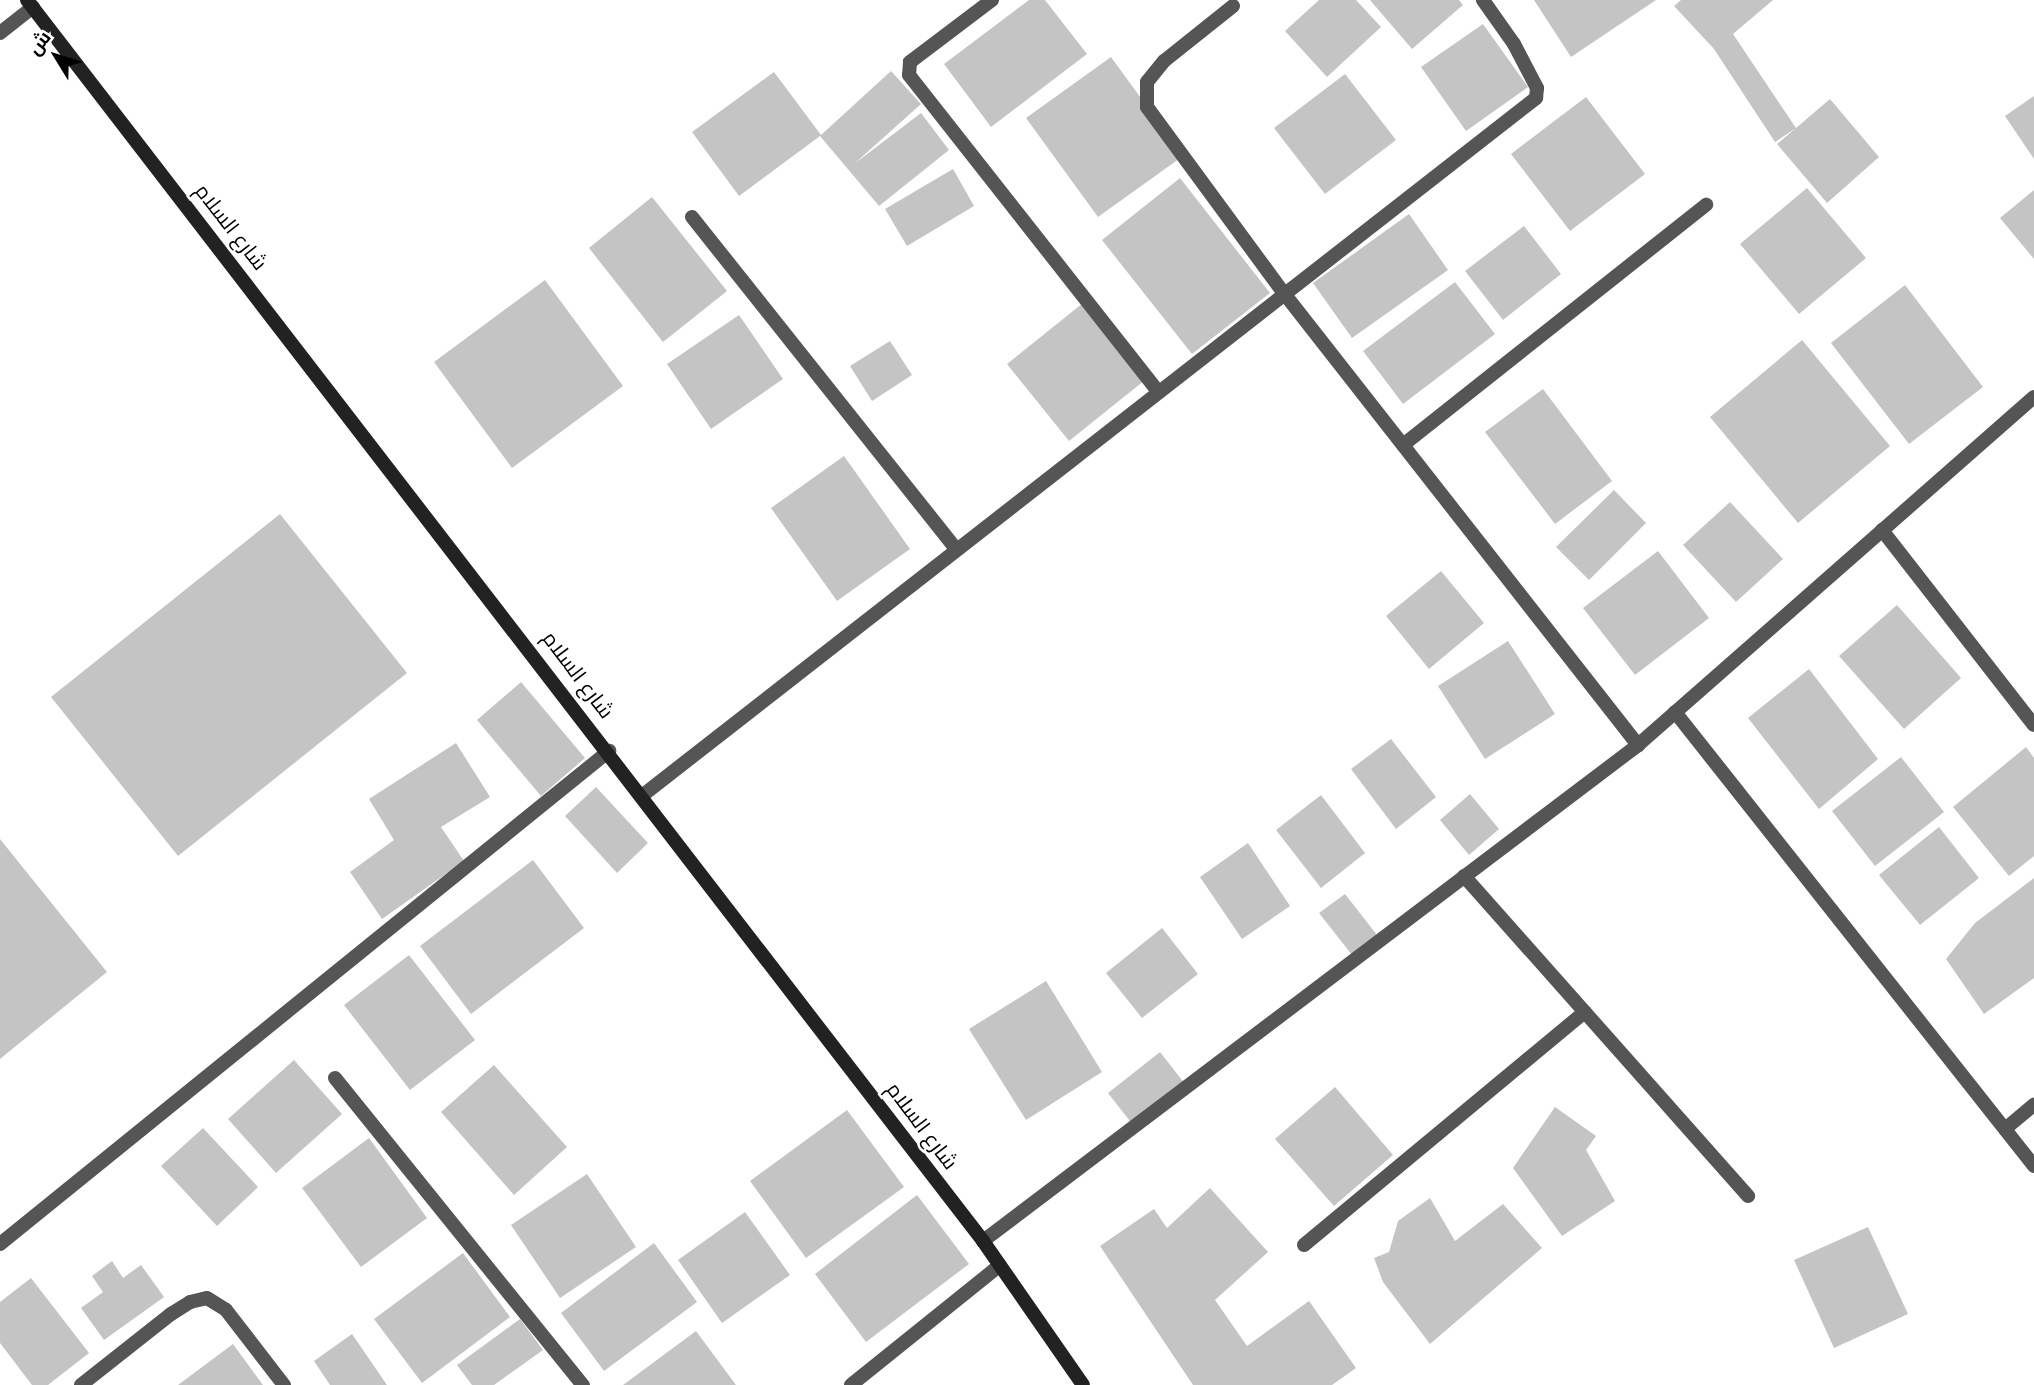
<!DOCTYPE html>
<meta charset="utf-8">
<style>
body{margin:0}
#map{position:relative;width:2034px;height:1385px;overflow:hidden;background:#fff;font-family:"Space Grotesk",Cairo,sans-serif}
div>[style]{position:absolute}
.building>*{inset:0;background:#c4c4c4}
.street>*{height:14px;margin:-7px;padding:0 7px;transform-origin:7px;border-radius:7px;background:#555}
.secondary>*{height:14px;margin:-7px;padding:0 7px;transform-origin:7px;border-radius:7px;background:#222}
span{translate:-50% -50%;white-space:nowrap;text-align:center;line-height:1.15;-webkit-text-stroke:5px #fff;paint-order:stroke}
.street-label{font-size:21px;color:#000}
.north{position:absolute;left:21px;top:21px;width:70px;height:70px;-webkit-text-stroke:5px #fff;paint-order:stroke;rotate:308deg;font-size:19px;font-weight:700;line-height:28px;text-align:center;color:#000}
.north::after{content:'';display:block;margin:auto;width:24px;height:32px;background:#000;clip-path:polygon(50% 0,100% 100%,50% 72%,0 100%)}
</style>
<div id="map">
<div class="building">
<div style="clip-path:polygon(1029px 0,1045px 0,1087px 54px,991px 127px,944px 64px)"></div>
<div style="clip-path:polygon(1319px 0,1356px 0,1381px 27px,1327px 77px,1285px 31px)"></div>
<div style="clip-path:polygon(1370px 0,1459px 0,1463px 5px,1412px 49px)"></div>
<div style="clip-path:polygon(1534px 0,1656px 0,1571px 57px)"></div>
<div style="clip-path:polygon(1681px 0,1773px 0,1733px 34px,1796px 128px,1830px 99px,1879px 157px,1827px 203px,1777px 144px,1796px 128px,1775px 142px,1714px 49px,1674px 6px)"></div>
<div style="clip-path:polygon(1483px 24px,1528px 87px,1466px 131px,1421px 67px)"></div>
<div style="clip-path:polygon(1111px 57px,1183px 156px,1098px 217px,1026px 118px)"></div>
<div style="clip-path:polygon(891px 71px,921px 104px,854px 164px,921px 113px,949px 150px,879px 206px,820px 136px,739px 196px,692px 132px,774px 72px,821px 135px)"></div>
<div style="clip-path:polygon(1345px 74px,1396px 140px,1325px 194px,1274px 128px)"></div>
<div style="clip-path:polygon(2034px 96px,2034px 159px,2005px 116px)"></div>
<div style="clip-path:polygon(1586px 97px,1645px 174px,1570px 231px,1511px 154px)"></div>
<div style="clip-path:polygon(953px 169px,974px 206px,907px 246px,885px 209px)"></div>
<div style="clip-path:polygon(1180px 178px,1270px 293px,1192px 354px,1102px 240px)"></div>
<div style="clip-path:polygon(1807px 188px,1866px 258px,1799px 314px,1740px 244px)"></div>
<div style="clip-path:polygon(2034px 190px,2034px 259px,2000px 218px)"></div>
<div style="clip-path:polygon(652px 197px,727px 291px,663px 342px,589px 248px)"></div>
<div style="clip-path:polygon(1409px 214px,1448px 270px,1352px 338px,1313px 283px)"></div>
<div style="clip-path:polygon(1524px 226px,1561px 274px,1503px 320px,1465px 271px)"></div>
<div style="clip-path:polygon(545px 280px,623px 386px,512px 468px,434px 362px)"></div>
<div style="clip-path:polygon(1455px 282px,1495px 334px,1403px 404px,1363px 351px)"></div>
<div style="clip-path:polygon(1905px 285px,1983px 387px,1909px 444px,1831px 343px)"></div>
<div style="clip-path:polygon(1083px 303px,1145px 380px,1069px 441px,1007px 364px)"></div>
<div style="clip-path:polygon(739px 315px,783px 379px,711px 429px,667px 364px)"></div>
<div style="clip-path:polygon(1802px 340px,1890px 446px,1798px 523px,1710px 417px)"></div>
<div style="clip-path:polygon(890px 341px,912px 375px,872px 401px,850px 366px)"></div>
<div style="clip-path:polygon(1543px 389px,1612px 481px,1555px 524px,1485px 432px)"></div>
<div style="clip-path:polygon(844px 456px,910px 549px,837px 601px,771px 508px)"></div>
<div style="clip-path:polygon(1614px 490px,1646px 523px,1589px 580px,1556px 547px)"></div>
<div style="clip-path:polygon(1730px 502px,1783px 559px,1736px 602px,1683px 545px)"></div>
<div style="clip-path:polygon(280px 514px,407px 673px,178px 856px,51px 697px)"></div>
<div style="clip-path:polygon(1658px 551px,1709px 618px,1635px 675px,1583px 608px)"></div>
<div style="clip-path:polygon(1441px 571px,1484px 623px,1429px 669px,1386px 616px)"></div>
<div style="clip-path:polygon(1897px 605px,1961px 678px,1904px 729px,1839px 656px)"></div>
<div style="clip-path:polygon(1508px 641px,1555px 714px,1485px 759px,1438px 686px)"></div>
<div style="clip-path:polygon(1809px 669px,1878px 759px,1819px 809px,1748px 718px)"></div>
<div style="clip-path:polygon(521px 682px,585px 758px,541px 796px,477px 720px)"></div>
<div style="clip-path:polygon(1391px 739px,1436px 797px,1396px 829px,1351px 769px)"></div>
<div style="clip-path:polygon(456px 743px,490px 797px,441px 827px,464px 861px,382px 919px,350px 872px,394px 840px,369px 799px)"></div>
<div style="clip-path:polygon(2026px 747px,2034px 758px,2034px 856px,2009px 876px,1953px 807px)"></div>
<div style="clip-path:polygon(1901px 757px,1944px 812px,1875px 866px,1832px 811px)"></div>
<div style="clip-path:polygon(596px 787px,648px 843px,617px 873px,565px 816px)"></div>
<div style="clip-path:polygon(1470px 794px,1499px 829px,1469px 855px,1440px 820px)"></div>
<div style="clip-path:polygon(1321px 795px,1365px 853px,1321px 888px,1276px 830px)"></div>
<div style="clip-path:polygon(1939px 827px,1979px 878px,1920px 925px,1879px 875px)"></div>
<div style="clip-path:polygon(0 839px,107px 972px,0 1059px)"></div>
<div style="clip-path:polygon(1248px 843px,1290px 906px,1242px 939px,1200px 877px)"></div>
<div style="clip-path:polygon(533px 860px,584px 928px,471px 1014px,420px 946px)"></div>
<div style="clip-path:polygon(2034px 878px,2034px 978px,1984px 1014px,1946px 959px,1975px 923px)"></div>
<div style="clip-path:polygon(1345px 894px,1377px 935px,1352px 955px,1319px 913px)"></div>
<div style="clip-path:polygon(1162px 928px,1198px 974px,1142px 1018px,1106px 973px)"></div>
<div style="clip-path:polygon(409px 955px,475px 1040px,410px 1090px,344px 1005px)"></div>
<div style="clip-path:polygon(1046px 981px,1102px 1072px,1026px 1120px,969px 1029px)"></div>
<div style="clip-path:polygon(1160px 1052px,1185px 1084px,1133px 1125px,1108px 1093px)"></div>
<div style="clip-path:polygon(294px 1060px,342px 1114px,276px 1173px,228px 1119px)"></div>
<div style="clip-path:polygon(494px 1065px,567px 1147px,514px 1195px,441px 1112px)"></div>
<div style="clip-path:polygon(1335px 1087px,1393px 1155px,1334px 1206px,1275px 1139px)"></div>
<div style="clip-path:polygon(1555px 1107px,1596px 1136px,1586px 1150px,1615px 1201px,1562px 1236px,1513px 1168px)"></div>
<div style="clip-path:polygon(847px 1110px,904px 1187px,806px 1258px,750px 1181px)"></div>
<div style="clip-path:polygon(203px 1128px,258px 1187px,217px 1226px,161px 1166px)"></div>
<div style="clip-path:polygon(369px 1138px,427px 1218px,361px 1267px,302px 1188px)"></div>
<div style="clip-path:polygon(587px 1174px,636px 1247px,560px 1298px,511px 1225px)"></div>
<div style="clip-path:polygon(1210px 1188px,1268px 1252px,1215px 1300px,1247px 1346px,1309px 1301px,1356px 1368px,1332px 1385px,1193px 1385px,1100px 1246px,1154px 1209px,1167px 1228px)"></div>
<div style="clip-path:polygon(917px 1195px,969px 1264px,866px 1342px,815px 1274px)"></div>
<div style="clip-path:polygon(1430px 1198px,1455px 1241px,1503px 1204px,1542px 1248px,1430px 1344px,1383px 1282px,1374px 1258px,1389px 1252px,1398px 1221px)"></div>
<div style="clip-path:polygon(745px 1212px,790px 1275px,722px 1323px,678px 1260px)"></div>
<div style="clip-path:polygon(1868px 1227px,1908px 1314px,1834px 1348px,1794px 1260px)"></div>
<div style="clip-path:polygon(654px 1243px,697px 1302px,604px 1371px,561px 1313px)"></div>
<div style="clip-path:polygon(463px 1253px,510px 1317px,422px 1383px,374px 1319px)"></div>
<div style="clip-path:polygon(112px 1261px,123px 1278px,141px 1265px,164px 1297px,104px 1340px,81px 1308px,103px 1292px,92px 1276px)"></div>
<div style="clip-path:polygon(31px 1278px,89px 1353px,48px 1385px,32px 1385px,0 1343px,0 1302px)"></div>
<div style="clip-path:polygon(520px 1319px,543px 1350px,494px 1385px,472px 1385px,457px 1365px)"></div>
<div style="clip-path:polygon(696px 1331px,736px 1385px,623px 1385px)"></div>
<div style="clip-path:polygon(352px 1334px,387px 1385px,330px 1385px,314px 1361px)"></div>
<div style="clip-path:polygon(233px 1344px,263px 1385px,178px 1385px)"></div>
</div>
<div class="street">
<div style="left:992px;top:0;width:103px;rotate:142.9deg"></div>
<div style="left:910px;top:62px;width:13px;rotate:94deg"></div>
<div style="left:909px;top:75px;width:401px;rotate:51.8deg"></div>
<div style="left:1233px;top:6px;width:88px;rotate:141.4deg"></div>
<div style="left:1164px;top:61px;width:27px;rotate:129deg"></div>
<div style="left:1147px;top:82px;width:25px;rotate:90deg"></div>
<div style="left:1147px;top:107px;width:230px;rotate:53.7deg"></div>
<div style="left:1283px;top:292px;width:576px;rotate:51.92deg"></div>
<div style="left:0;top:33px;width:42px;rotate:-38.2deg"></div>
<div style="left:692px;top:217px;width:424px;rotate:51.5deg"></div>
<div style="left:1403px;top:445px;width:387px;rotate:-38.4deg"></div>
<div style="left:1882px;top:530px;width:247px;rotate:52.1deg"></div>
<div style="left:1675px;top:712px;width:579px;rotate:51.66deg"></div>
<div style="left:643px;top:795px;width:1133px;rotate:-37.97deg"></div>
<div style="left:1536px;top:98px;width:10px;rotate:-84deg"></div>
<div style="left:1537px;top:88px;width:50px;rotate:-117.6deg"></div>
<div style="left:1514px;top:44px;width:54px;rotate:-125.2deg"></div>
<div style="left:1464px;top:876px;width:428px;rotate:48.4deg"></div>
<div style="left:335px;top:1078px;width:395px;rotate:51.1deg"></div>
<div style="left:2005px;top:1129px;width:38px;rotate:-40deg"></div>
<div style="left:983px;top:1241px;width:822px;rotate:-37.13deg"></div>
<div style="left:1638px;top:745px;width:527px;rotate:-41.31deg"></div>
<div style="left:0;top:1244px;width:784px;rotate:-38.99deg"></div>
<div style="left:1304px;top:1245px;width:365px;rotate:-39.7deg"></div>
<div style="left:81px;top:1385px;width:115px;rotate:-38.3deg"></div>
<div style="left:171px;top:1314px;width:22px;rotate:-32deg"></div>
<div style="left:190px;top:1302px;width:17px;rotate:-13deg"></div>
<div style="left:207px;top:1298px;width:22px;rotate:32deg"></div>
<div style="left:226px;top:1310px;width:95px;rotate:52.3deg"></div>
<div style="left:851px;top:1385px;width:191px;rotate:-38.8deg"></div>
</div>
<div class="secondary">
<div style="left:27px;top:0;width:1567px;rotate:52.39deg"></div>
<div style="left:983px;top:1241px;width:175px;rotate:55.2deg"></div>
</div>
<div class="street-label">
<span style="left:231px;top:227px;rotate:52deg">شارع السلام</span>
<span style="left:578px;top:675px;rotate:53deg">شارع السلام</span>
<span style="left:922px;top:1126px;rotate:53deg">شارع السلام</span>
</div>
<div class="north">ش</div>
</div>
